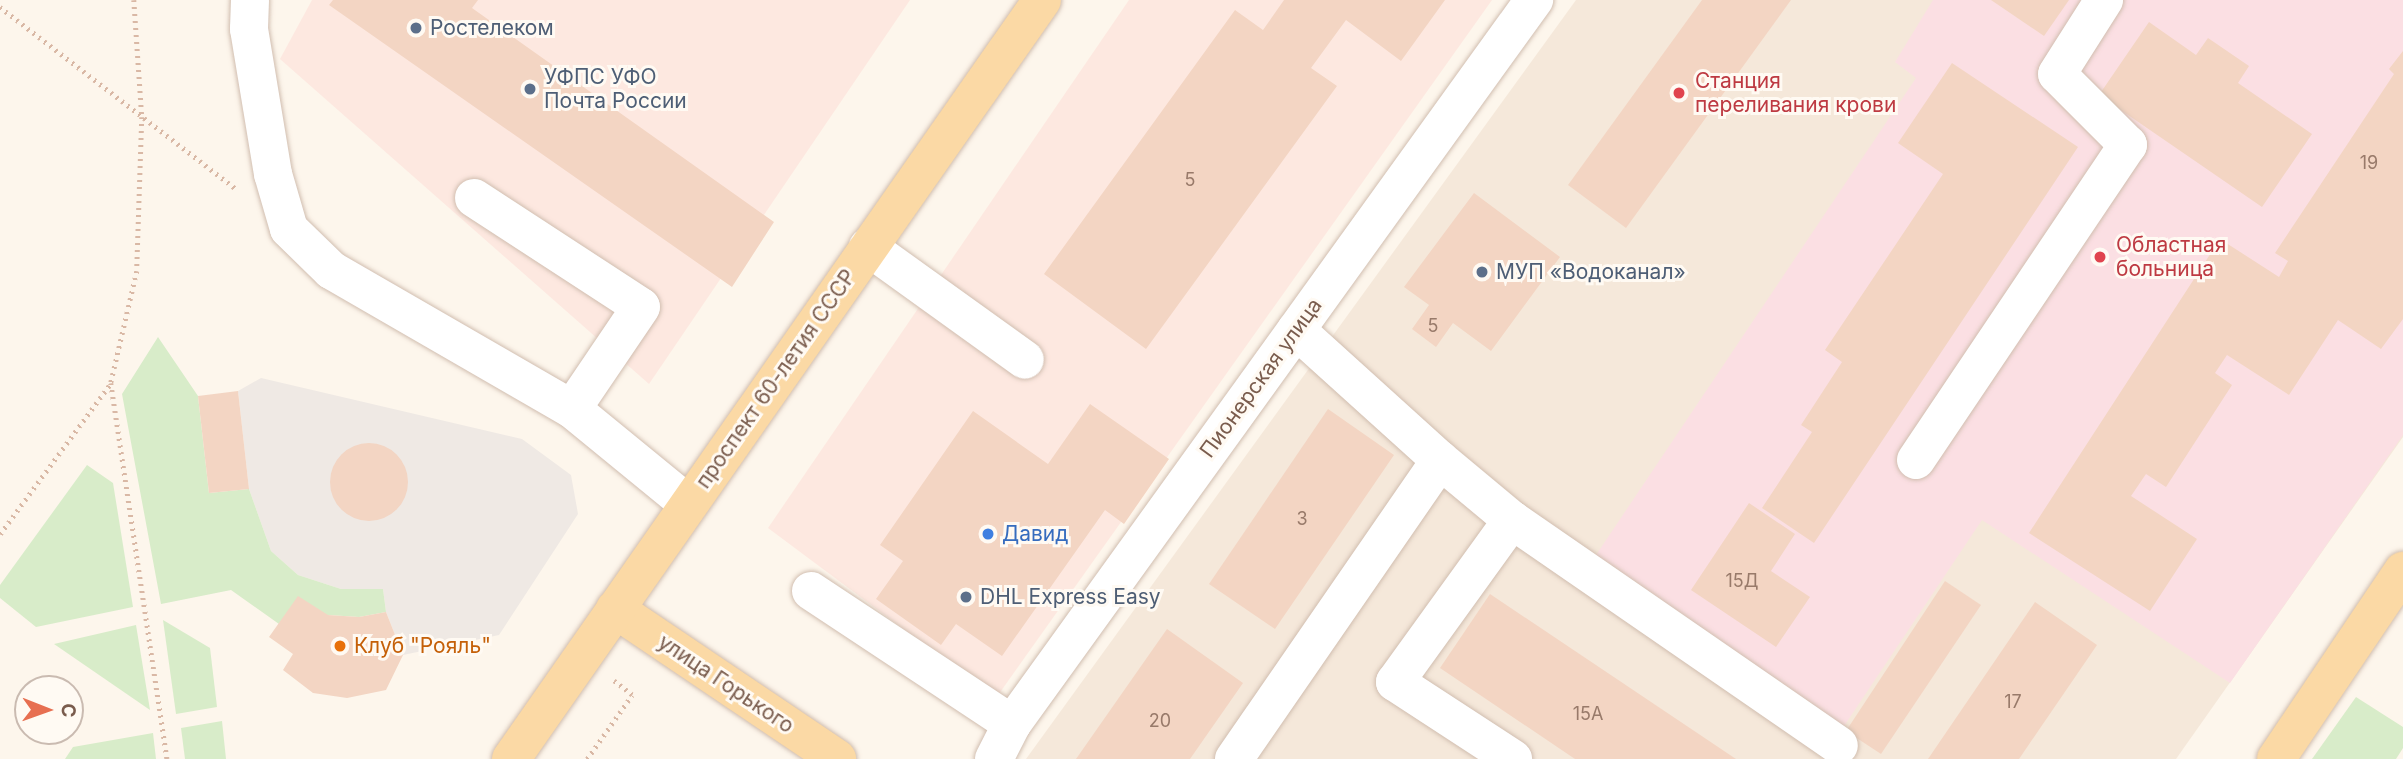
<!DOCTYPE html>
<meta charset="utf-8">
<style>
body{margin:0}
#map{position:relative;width:2403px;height:759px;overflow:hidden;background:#fdf6ec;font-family:Inter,sans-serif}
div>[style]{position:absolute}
.residential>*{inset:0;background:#f5e8da}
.commercial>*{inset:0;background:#fde8e0}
.industrial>*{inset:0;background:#efe9e4}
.medical>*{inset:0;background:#fbdfe3}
.green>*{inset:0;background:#d8ecc9}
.building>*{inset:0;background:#f3d5c3}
.round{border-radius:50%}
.path>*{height:4.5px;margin-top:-2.25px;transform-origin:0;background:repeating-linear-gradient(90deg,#d9b8a5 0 2px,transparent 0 7px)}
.roads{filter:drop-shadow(0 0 2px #d1beb0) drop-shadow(0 0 2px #d1beb0)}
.minor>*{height:38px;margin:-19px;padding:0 19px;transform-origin:19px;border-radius:19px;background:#fff}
.major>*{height:38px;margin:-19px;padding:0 19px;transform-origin:19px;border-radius:19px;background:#fbd9a5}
.dots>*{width:19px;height:19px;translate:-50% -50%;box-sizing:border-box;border:4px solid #fffaf3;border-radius:50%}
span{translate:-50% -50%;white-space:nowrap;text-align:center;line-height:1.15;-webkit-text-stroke:6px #fffaf3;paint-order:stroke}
.number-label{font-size:18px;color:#987a6a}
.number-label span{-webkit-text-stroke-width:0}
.service-label{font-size:21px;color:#4e5e75}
.left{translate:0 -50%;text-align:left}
.health-label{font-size:21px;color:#be3a42}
.street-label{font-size:21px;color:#7a5c4d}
.shop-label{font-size:21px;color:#366cbe}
.food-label{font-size:21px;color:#c56008}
.north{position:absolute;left:14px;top:675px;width:70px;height:70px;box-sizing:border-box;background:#fffaf3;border:2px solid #cabbb1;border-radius:50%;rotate:91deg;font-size:19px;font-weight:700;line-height:28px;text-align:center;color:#7a5c4d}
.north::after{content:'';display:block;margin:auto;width:24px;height:32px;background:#e76f51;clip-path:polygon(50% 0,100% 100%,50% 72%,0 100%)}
</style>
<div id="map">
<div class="residential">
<div style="clip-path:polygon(1576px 0,2403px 0,2403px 437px,2176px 759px,1026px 759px)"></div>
</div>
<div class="commercial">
<div style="clip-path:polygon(312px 0,910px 0,649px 384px,280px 59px)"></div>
<div style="clip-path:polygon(1129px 0,1492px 0,996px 698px,768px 528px)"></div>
</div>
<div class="industrial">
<div style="clip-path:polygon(261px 378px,522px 439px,571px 475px,578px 514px,499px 635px,403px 655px,386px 612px,383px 589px,341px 589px,298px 575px,271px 551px,249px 489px,238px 391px)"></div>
</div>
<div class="medical">
<div style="clip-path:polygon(1933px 0,2403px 0,2403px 435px,2230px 683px,1982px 520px,1840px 732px,1592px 561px,1916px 78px,1895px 62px)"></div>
</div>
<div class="green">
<div style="clip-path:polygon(158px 337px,198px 396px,209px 493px,249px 489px,271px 551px,298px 575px,341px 589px,383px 589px,386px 612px,359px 617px,328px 615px,279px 624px,231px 590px,161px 604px,122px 394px)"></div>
<div style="clip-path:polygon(87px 465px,113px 483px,133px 607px,36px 627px,0 598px,0 585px)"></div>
<div style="clip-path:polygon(163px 620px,210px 648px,217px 707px,176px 714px)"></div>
<div style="clip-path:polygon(136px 625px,150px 710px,54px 644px)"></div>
<div style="clip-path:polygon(2356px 697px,2403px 727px,2403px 748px,2396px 759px,2312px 759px)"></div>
<div style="clip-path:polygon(222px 721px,226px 759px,185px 759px,181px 728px)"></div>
<div style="clip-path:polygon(153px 733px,156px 759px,65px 759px,73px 747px)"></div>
</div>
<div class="building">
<div style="clip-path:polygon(333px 0,478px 0,472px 8px,774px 222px,732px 287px,329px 5px)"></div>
<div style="clip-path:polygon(1284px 0,1445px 0,1401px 61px,1346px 20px,1311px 68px,1337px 86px,1146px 349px,1044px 274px,1235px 10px,1263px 30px)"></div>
<div style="clip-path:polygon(1702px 0,1791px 0,1626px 228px,1568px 185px)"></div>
<div style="clip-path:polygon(1991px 0,2069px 0,2044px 36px)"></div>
<div style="clip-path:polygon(2149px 22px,2196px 55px,2208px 38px,2249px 66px,2238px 83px,2312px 134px,2262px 207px,2099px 95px)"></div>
<div style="clip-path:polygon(2403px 51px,2403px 319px,2381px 349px,2338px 320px,2289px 395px,2227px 355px,2215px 373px,2232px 385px,2166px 487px,2146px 474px,2131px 496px,2197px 539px,2150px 611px,2029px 533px,2220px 239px,2279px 277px,2288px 261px,2275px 253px,2394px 74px,2389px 69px)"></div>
<div style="clip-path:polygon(1952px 63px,2078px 147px,1814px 543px,1762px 508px,1812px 432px,1801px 425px,1842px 362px,1825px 350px,1943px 174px,1898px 143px)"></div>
<div style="clip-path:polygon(1474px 193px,1560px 257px,1491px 351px,1453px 323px,1436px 347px,1412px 329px,1429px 305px,1404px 287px)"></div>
<div style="clip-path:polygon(238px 391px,249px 489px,209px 493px,198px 396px)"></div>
<div style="clip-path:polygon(1090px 404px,1169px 459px,1124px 524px,1105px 510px,1002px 656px,956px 624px,941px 645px,876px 599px,903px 561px,880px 545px,973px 411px,1048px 464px)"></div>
<div style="clip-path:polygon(1328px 409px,1394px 455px,1275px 629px,1209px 584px)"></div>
<div class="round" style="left:330px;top:443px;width:78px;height:78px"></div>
<div style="clip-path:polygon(1749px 503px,1795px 534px,1771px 571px,1810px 597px,1776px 647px,1691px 590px)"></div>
<div style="clip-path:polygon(1945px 581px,1981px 605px,1881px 754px,1846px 731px)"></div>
<div style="clip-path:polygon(1490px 594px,1736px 759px,1575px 759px,1440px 668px)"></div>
<div style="clip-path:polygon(298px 596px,328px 615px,359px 617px,386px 612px,403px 655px,386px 690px,347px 698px,313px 693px,283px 670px,293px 654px,269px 637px)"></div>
<div style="clip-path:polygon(2035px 602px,2097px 645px,2019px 759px,1928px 759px)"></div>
<div style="clip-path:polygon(1167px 629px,1243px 683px,1190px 759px,1076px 759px)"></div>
</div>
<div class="path">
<div style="left:134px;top:0;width:117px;rotate:86.1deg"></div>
<div style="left:142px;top:117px;width:154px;rotate:91.9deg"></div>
<div style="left:137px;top:271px;width:115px;rotate:103.1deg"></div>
<div style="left:111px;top:383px;width:380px;rotate:81.5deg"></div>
<div style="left:0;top:7px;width:297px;rotate:37.6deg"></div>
<div style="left:0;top:534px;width:187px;rotate:-53.7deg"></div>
<div style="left:587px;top:759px;width:78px;rotate:-54.9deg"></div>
<div style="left:632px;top:695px;width:23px;rotate:-142deg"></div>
</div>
<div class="roads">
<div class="minor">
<div style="left:250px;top:0;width:29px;rotate:92deg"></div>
<div style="left:249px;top:29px;width:147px;rotate:80.6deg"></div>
<div style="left:273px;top:174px;width:57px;rotate:73.8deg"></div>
<div style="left:289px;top:229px;width:59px;rotate:44.3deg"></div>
<div style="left:331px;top:270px;width:278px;rotate:30deg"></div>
<div style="left:572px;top:409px;width:150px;rotate:39.3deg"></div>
<div style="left:474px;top:198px;width:199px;rotate:33.1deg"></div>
<div style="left:641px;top:307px;width:123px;rotate:124.1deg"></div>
<div style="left:868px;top:247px;width:193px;rotate:35.7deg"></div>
<div style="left:1440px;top:460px;width:94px;rotate:39.8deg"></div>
<div style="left:1512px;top:520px;width:397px;rotate:34.6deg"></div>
<div style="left:1916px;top:460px;width:380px;rotate:-56.1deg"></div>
<div style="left:2128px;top:145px;width:100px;rotate:-135deg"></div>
<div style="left:2057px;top:74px;width:88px;rotate:-57.6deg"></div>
<div style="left:1512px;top:520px;width:200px;rotate:125.8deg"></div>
<div style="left:1395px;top:682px;width:141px;rotate:33.1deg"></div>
<div style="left:811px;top:591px;width:241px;rotate:33.5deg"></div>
<div style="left:994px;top:759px;width:39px;rotate:-63deg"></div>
<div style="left:1012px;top:724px;width:893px;rotate:-54.21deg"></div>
<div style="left:1234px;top:759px;width:363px;rotate:-55.4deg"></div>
<div style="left:1440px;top:460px;width:194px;rotate:-137.9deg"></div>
</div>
<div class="major">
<div style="left:615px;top:609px;width:268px;rotate:34deg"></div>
<div style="left:511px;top:759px;width:926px;rotate:-55.02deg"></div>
<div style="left:2276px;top:759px;width:227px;rotate:-56deg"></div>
</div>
</div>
<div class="dots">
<div style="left:416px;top:28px;background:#5c6f8a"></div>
<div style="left:530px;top:89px;background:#5c6f8a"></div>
<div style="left:1679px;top:93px;background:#e0444e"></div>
<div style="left:2100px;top:257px;background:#e0444e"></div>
<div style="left:1482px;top:272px;background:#5c6f8a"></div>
<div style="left:988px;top:534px;background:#3f7fe0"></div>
<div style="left:966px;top:597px;background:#5c6f8a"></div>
<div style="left:340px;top:646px;background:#e8710a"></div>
</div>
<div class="number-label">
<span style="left:2369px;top:163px">19</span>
<span style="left:1190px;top:180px">5</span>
<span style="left:1433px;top:326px">5</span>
<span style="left:1302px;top:519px">3</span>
<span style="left:1742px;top:581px">15Д</span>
<span style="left:2013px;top:702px">17</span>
<span style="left:1588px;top:714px">15А</span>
<span style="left:1160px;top:721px">20</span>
</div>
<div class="service-label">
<span class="left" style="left:430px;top:28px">Ростелеком</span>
<span class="left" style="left:544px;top:89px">УФПС УФО<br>Почта России</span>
<span class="left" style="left:1496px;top:272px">МУП «Водоканал»</span>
<span class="left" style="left:980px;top:597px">DHL Express Easy</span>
</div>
<div class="health-label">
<span class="left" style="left:1695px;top:93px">Станция<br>переливания крови</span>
<span class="left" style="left:2116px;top:257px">Областная<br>больница</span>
</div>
<div class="street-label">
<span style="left:1261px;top:378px;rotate:-54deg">Пионерская улица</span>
<span style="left:776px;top:379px;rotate:-55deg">проспект 60-летия СССР</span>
<span style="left:726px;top:684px;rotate:34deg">улица Горького</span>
</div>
<div class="shop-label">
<span class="left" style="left:1002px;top:534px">Давид</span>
</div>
<div class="food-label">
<span class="left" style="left:354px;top:646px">Клуб "Рояль"</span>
</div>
<div class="north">С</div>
</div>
